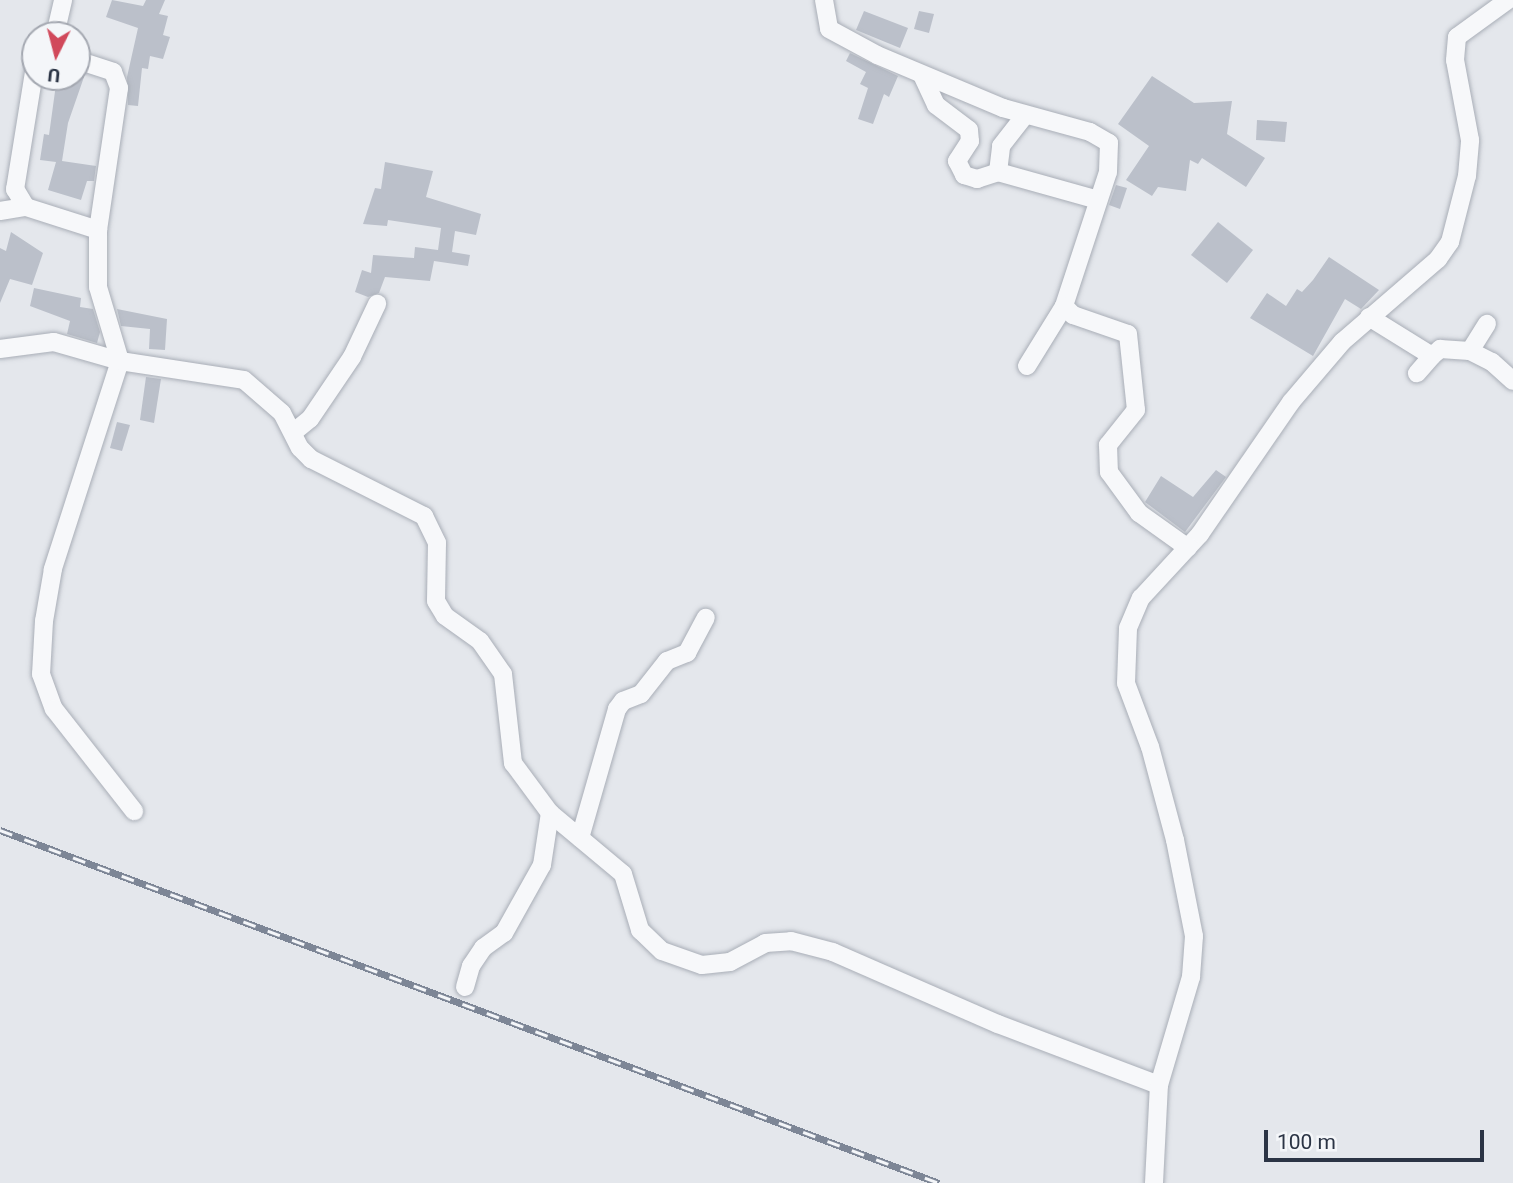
<!DOCTYPE html>
<style>
body{margin:0}
#map{position:relative;width:1513px;height:1183px;overflow:hidden;background:#e4e7ec;font-family:Roboto,sans-serif}
div>[style]{position:absolute}
.building>*{inset:0;background:#bbc0ca}
.roads{filter:drop-shadow(0 0 2px #a9aeb7) drop-shadow(0 0 2px #a9aeb7)}
.minor>*{height:18px;margin:-9px;padding:0 9px;transform-origin:9px;border-radius:9px;background:#f7f8fa}
.rail>*{height:7px;margin-top:-3.5px;transform-origin:0;background:repeating-linear-gradient(90deg,#f4f6f9 0 13px,#7d8696 0 26px);box-sizing:border-box;border-block:2px solid #7d8696}
span{translate:-50% -50%;white-space:nowrap;text-align:center;line-height:1.15;-webkit-text-stroke:6px #f4f6f9;paint-order:stroke}
.north{position:absolute;left:21px;top:21px;width:70px;height:70px;box-sizing:border-box;background:#f4f6f9;border:2px solid #a4a8b1;border-radius:50%;rotate:186deg;font-size:19px;font-weight:700;line-height:28px;text-align:center;color:#2b3445}
.north::after{content:'';display:block;margin:auto;width:24px;height:32px;background:#d1495b;clip-path:polygon(50% 0,100% 100%,50% 72%,0 100%)}
.scale{position:absolute;left:1264px;top:1130px;width:220px;height:32px;box-sizing:border-box;border:4px solid #2b3445;border-top:0;padding-left:9px;font-size:21px;line-height:24px;white-space:nowrap;color:#2b3445;-webkit-text-stroke:5px #f4f6f9;paint-order:stroke}
</style>
<div id="map">
<div class="building">
<div style="clip-path:polygon(112px 0,143px 6px,146px 0,165px 0,159px 14px,168px 16px,163px 35px,170px 37px,163px 59px,150px 56px,148px 69px,142px 68px,138px 106px,128px 105px,127px 77px,138px 28px,106px 17px)"></div>
<div style="clip-path:polygon(864px 11px,908px 28px,900px 48px,856px 30px)"></div>
<div style="clip-path:polygon(919px 11px,934px 14px,929px 33px,914px 29px)"></div>
<div style="clip-path:polygon(850px 53px,898px 76px,889px 97px,884px 94px,873px 124px,858px 119px,868px 88px,860px 84px,866px 72px,846px 61px)"></div>
<div style="clip-path:polygon(1152px 76px,1194px 103px,1232px 101px,1227px 134px,1265px 158px,1246px 187px,1202px 158px,1198px 164px,1190px 160px,1186px 191px,1158px 187px,1152px 196px,1126px 180px,1149px 146px,1118px 124px)"></div>
<div style="clip-path:polygon(57px 77px,84px 77px,68px 123px,62px 161px,96px 166px,94px 181px,87px 181px,81px 200px,48px 190px,56px 162px,40px 160px,44px 134px,49px 135px)"></div>
<div style="clip-path:polygon(1257px 120px,1287px 122px,1285px 142px,1256px 140px)"></div>
<div style="clip-path:polygon(385px 162px,433px 171px,426px 197px,481px 214px,476px 235px,455px 231px,452px 252px,470px 255px,468px 266px,434px 261px,430px 281px,385px 277px,379px 293px,368px 297px,355px 292px,362px 270px,371px 273px,373px 255px,414px 258px,415px 247px,438px 250px,441px 228px,388px 220px,387px 226px,363px 224px,375px 188px,381px 189px)"></div>
<div style="clip-path:polygon(1116px 185px,1127px 188px,1120px 209px,1109px 205px)"></div>
<div style="clip-path:polygon(1218px 222px,1253px 250px,1227px 283px,1191px 255px)"></div>
<div style="clip-path:polygon(11px 232px,43px 253px,32px 285px,10px 279px,0 303px,0 248px,6px 251px)"></div>
<div style="clip-path:polygon(1329px 257px,1379px 290px,1361px 309px,1345px 299px,1313px 356px,1250px 318px,1267px 293px,1286px 306px,1297px 289px,1302px 292px,1313px 280px)"></div>
<div style="clip-path:polygon(34px 288px,81px 298px,80px 307px,93px 309px,100px 332px,97px 343px,67px 334px,70px 321px,30px 306px)"></div>
<div style="clip-path:polygon(117px 309px,167px 319px,165px 350px,149px 349px,150px 329px,121px 326px)"></div>
<div style="clip-path:polygon(146px 377px,161px 379px,154px 423px,140px 420px)"></div>
<div style="clip-path:polygon(117px 422px,130px 425px,122px 451px,110px 448px)"></div>
<div style="clip-path:polygon(1216px 470px,1226px 477px,1185px 532px,1145px 502px,1161px 476px,1193px 497px)"></div>
</div>
<div class="roads">
<div class="minor">
<div style="left:824px;top:0;width:29px;rotate:80deg"></div>
<div style="left:829px;top:29px;width:55px;rotate:28.4deg"></div>
<div style="left:877px;top:55px;width:137px;rotate:22.8deg"></div>
<div style="left:1003px;top:108px;width:90px;rotate:15.4deg"></div>
<div style="left:1090px;top:132px;width:22px;rotate:30deg"></div>
<div style="left:1109px;top:143px;width:29px;rotate:92deg"></div>
<div style="left:1108px;top:172px;width:141px;rotate:108.2deg"></div>
<div style="left:1064px;top:306px;width:13px;rotate:45deg"></div>
<div style="left:1073px;top:315px;width:58px;rotate:19.1deg"></div>
<div style="left:1128px;top:334px;width:76px;rotate:84deg"></div>
<div style="left:1136px;top:410px;width:45px;rotate:128.7deg"></div>
<div style="left:1108px;top:445px;width:27px;rotate:88deg"></div>
<div style="left:1109px;top:472px;width:51px;rotate:53.8deg"></div>
<div style="left:1139px;top:513px;width:60px;rotate:35.5deg"></div>
<div style="left:55px;top:35px;width:36px;rotate:-77deg"></div>
<div style="left:77px;top:60px;width:38px;rotate:18deg"></div>
<div style="left:113px;top:72px;width:17px;rotate:69deg"></div>
<div style="left:119px;top:88px;width:144px;rotate:98.4deg"></div>
<div style="left:98px;top:230px;width:57px;rotate:90deg"></div>
<div style="left:98px;top:287px;width:77px;rotate:73.4deg"></div>
<div style="left:120px;top:361px;width:219px;rotate:107.9deg"></div>
<div style="left:53px;top:569px;width:53px;rotate:99.8deg"></div>
<div style="left:44px;top:621px;width:53px;rotate:93.2deg"></div>
<div style="left:41px;top:674px;width:37px;rotate:70deg"></div>
<div style="left:54px;top:709px;width:130px;rotate:51.9deg"></div>
<div style="left:35px;top:66px;width:125px;rotate:99.2deg"></div>
<div style="left:15px;top:189px;width:21px;rotate:59deg"></div>
<div style="left:26px;top:207px;width:76px;rotate:17.7deg"></div>
<div style="left:922px;top:75px;width:33px;rotate:65deg"></div>
<div style="left:936px;top:105px;width:41px;rotate:37.1deg"></div>
<div style="left:969px;top:130px;width:11px;rotate:85deg"></div>
<div style="left:970px;top:141px;width:24px;rotate:123deg"></div>
<div style="left:957px;top:161px;width:16px;rotate:63deg"></div>
<div style="left:964px;top:175px;width:14px;rotate:17deg"></div>
<div style="left:977px;top:179px;width:22px;rotate:-18deg"></div>
<div style="left:998px;top:172px;width:104px;rotate:15.6deg"></div>
<div style="left:998px;top:172px;width:26px;rotate:-83deg"></div>
<div style="left:1001px;top:146px;width:39px;rotate:-52deg"></div>
<div style="left:0;top:211px;width:26px;rotate:-9deg"></div>
<div style="left:1369px;top:317px;width:74px;rotate:31.8deg"></div>
<div style="left:1432px;top:356px;width:23px;rotate:131deg"></div>
<div style="left:0;top:349px;width:54px;rotate:-7.4deg"></div>
<div style="left:54px;top:342px;width:69px;rotate:16.1deg"></div>
<div style="left:120px;top:361px;width:125px;rotate:8.7deg"></div>
<div style="left:244px;top:380px;width:50px;rotate:41deg"></div>
<div style="left:282px;top:413px;width:39px;rotate:63deg"></div>
<div style="left:300px;top:448px;width:16px;rotate:45deg"></div>
<div style="left:311px;top:459px;width:127px;rotate:26.8deg"></div>
<div style="left:424px;top:516px;width:30px;rotate:64deg"></div>
<div style="left:437px;top:543px;width:58px;rotate:91deg"></div>
<div style="left:436px;top:601px;width:17px;rotate:59deg"></div>
<div style="left:445px;top:616px;width:43px;rotate:35.5deg"></div>
<div style="left:480px;top:641px;width:40px;rotate:55.1deg"></div>
<div style="left:503px;top:674px;width:90px;rotate:83.6deg"></div>
<div style="left:513px;top:763px;width:62px;rotate:53.5deg"></div>
<div style="left:550px;top:813px;width:95px;rotate:39.9deg"></div>
<div style="left:623px;top:874px;width:59px;rotate:73.1deg"></div>
<div style="left:640px;top:930px;width:30px;rotate:44deg"></div>
<div style="left:662px;top:951px;width:42px;rotate:19.3deg"></div>
<div style="left:702px;top:965px;width:28px;rotate:-6deg"></div>
<div style="left:730px;top:962px;width:40px;rotate:-28deg"></div>
<div style="left:765px;top:943px;width:26px;rotate:-4deg"></div>
<div style="left:791px;top:941px;width:43px;rotate:14.7deg"></div>
<div style="left:833px;top:952px;width:180px;rotate:23.6deg"></div>
<div style="left:998px;top:1024px;width:172px;rotate:20.8deg"></div>
<div style="left:1470px;top:351px;width:32px;rotate:-58deg"></div>
<div style="left:1432px;top:356px;width:11px;rotate:-41deg"></div>
<div style="left:1440px;top:349px;width:30px;rotate:4deg"></div>
<div style="left:1470px;top:351px;width:25px;rotate:27deg"></div>
<div style="left:1492px;top:362px;width:28px;rotate:42deg"></div>
<div style="left:1027px;top:366px;width:70px;rotate:-58.3deg"></div>
<div style="left:295px;top:431px;width:19px;rotate:-39deg"></div>
<div style="left:310px;top:419px;width:75px;rotate:-55.9deg"></div>
<div style="left:352px;top:357px;width:59px;rotate:-64.7deg"></div>
<div style="left:580px;top:838px;width:134px;rotate:-74deg"></div>
<div style="left:617px;top:709px;width:10px;rotate:-53deg"></div>
<div style="left:623px;top:701px;width:19px;rotate:-21deg"></div>
<div style="left:641px;top:694px;width:42px;rotate:-51.8deg"></div>
<div style="left:667px;top:661px;width:22px;rotate:-22deg"></div>
<div style="left:687px;top:653px;width:40px;rotate:-62deg"></div>
<div style="left:465px;top:987px;width:22px;rotate:-74deg"></div>
<div style="left:471px;top:966px;width:22px;rotate:-56deg"></div>
<div style="left:483px;top:948px;width:26px;rotate:-36deg"></div>
<div style="left:504px;top:933px;width:78px;rotate:-60.8deg"></div>
<div style="left:542px;top:865px;width:53px;rotate:-81.3deg"></div>
<div style="left:1154px;top:1183px;width:98px;rotate:-87.1deg"></div>
<div style="left:1159px;top:1085px;width:113px;rotate:-73.5deg"></div>
<div style="left:1191px;top:977px;width:41px;rotate:-85.8deg"></div>
<div style="left:1194px;top:936px;width:98px;rotate:-101.2deg"></div>
<div style="left:1175px;top:840px;width:96px;rotate:-105deg"></div>
<div style="left:1150px;top:747px;width:68px;rotate:-110.6deg"></div>
<div style="left:1126px;top:683px;width:55px;rotate:-87.9deg"></div>
<div style="left:1128px;top:628px;width:33px;rotate:-67deg"></div>
<div style="left:1141px;top:598px;width:87px;rotate:-47.3deg"></div>
<div style="left:1200px;top:534px;width:160px;rotate:-55.4deg"></div>
<div style="left:1291px;top:402px;width:79px;rotate:-49.6deg"></div>
<div style="left:1342px;top:342px;width:127px;rotate:-40.8deg"></div>
<div style="left:1438px;top:259px;width:21px;rotate:-55deg"></div>
<div style="left:1450px;top:242px;width:68px;rotate:-75.6deg"></div>
<div style="left:1467px;top:176px;width:36px;rotate:-85deg"></div>
<div style="left:1470px;top:140px;width:81px;rotate:-100.6deg"></div>
<div style="left:1455px;top:60px;width:23px;rotate:-85deg"></div>
<div style="left:1457px;top:37px;width:63px;rotate:-36deg"></div>
</div>
</div>
<div class="rail">
<div style="left:0;top:830px;width:1003px;rotate:20.6deg"></div>
</div>
<div class="north">U</div>
<div class="scale">100 m</div>
</div>
